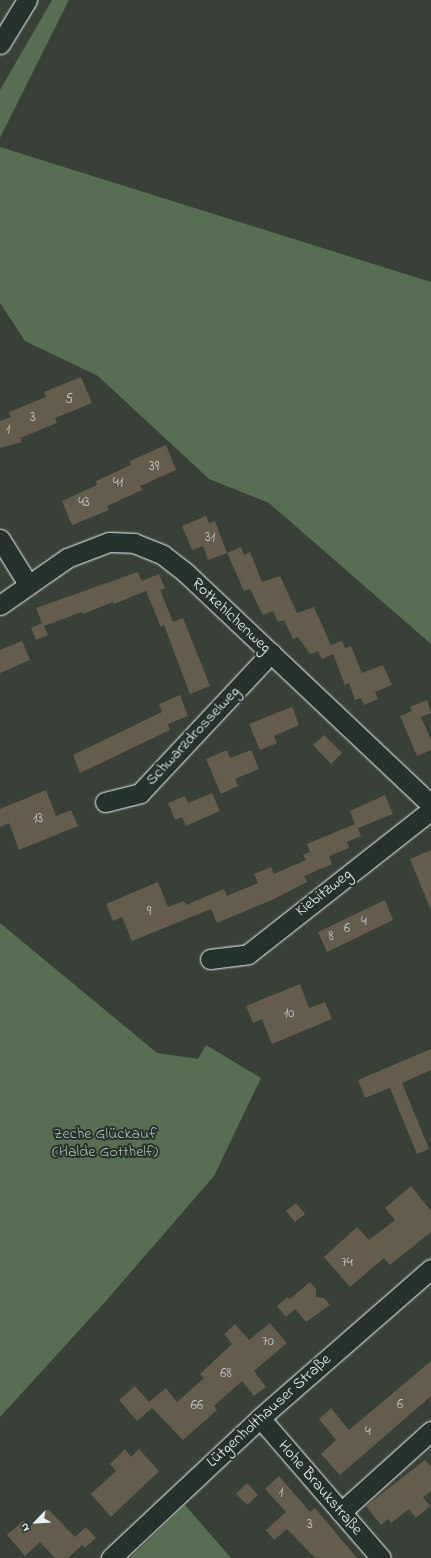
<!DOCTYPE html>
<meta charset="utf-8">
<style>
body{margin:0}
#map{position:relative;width:431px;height:1558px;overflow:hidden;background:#394037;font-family:"Indie Flower",sans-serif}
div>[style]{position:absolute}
.green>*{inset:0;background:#576e52}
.building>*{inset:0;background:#645d4e}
.roads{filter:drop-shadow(0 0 1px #e8f1f8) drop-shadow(0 0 1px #e8f1f8)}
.minor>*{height:19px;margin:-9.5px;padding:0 9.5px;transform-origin:9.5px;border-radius:9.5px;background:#26332d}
span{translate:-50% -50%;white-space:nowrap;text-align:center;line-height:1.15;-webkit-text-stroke:4px #26332d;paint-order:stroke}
.number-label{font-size:14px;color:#c7ccce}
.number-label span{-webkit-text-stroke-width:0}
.street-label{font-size:16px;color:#e8f1f8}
.park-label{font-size:16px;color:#aebdb6}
.north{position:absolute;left:16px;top:1502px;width:40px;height:40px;-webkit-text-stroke:3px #26332d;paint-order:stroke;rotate:245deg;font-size:11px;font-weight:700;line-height:16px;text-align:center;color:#e8f1f8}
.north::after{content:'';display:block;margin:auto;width:14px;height:18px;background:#e8f1f8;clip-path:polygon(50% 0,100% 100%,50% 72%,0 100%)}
</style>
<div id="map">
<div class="green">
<div style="clip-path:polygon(52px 0,69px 0,0 138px,0 90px)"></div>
<div style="clip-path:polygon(0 147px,431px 282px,431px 644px,269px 503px,209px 479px,98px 376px,25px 341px,0 303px)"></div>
<div style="clip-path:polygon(0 923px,157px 1053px,198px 1059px,206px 1045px,261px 1078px,214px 1176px,105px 1302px,0 1417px)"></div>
<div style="clip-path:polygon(185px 1505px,231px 1558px,130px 1558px)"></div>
</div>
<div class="building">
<div style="clip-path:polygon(81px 377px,92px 403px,55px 418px,57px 423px,20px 438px,22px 442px,0 448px,0 421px,11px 417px,9px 412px,46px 397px,44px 392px)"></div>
<div style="clip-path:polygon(166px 445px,176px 470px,140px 486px,142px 490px,107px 506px,109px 510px,72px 525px,62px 501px,97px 485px,96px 481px,131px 465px,130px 461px)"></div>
<div style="clip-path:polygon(206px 516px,209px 523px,215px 521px,227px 553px,208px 560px,203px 546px,192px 550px,182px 526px)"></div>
<div style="clip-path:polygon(241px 547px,244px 555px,250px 552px,262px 582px,280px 576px,297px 613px,314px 607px,331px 645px,342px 641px,345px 648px,351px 646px,362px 673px,383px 665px,392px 685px,375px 692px,378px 699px,364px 705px,361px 698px,355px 700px,349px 683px,345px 685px,333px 654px,322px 659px,318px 651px,310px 654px,298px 637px,293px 639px,284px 620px,278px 622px,273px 611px,263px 615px,250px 589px,244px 591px,227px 553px)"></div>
<div style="clip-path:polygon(138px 572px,144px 586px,142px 581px,159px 574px,165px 588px,160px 590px,173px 622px,183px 618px,210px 686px,190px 694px,164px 625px,161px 627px,146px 591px,114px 604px,113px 602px,83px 614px,82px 612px,44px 626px,48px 635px,36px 640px,31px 628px,42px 623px,36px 608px)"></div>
<div style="clip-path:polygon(22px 641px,30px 660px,0 673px,0 650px)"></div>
<div style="clip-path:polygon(180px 695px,188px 716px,168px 724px,170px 730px,80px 773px,73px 755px,162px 712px,159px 704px)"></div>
<div style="clip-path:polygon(427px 700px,431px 713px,421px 717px,431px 740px,431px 750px,417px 756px,400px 716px,412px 711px,410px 707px)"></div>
<div style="clip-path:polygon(292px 707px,299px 725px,274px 736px,277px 743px,260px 750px,249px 724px)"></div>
<div style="clip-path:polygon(324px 735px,342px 753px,331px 764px,313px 745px)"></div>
<div style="clip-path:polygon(227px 750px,230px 758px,251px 750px,259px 769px,235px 779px,238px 786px,221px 794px,206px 759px)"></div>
<div style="clip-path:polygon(46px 790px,56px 816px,71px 810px,78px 826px,19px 850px,9px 823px,0 827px,0 809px)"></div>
<div style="clip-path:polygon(212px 793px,220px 811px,186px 826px,182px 817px,175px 820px,168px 803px,185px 796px,188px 803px)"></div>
<div style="clip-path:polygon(385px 795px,393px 814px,358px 828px,361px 836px,347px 842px,349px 848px,329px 856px,332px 864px,304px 876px,307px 882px,274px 899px,217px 923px,211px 909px,132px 941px,122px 917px,113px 921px,106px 904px,158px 882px,168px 907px,184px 901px,186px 905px,224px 889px,227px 896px,258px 883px,254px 874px,271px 867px,274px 874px,306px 860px,303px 855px,310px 852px,307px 844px,355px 824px,350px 811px)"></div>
<div style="clip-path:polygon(431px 850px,431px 908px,430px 908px,410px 859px)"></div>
<div style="clip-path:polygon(385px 900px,393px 920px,327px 952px,318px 932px)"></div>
<div style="clip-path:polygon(300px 984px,309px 1008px,325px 1002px,332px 1019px,272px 1044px,262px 1019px,253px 1023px,246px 1006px)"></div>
<div style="clip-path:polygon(431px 1049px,431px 1070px,402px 1083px,429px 1149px,417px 1154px,390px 1088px,365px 1098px,358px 1080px)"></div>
<div style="clip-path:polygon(411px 1186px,431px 1211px,431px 1232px,390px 1265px,384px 1258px,350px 1287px,324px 1257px,357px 1227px,369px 1240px,395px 1220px,385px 1208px)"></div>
<div style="clip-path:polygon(296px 1203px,305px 1214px,295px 1222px,286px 1211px)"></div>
<div style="clip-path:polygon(310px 1282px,316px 1289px,316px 1297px,324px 1298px,330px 1305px,306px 1322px,295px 1309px,286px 1317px,277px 1306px,287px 1297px,290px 1299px)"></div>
<div style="clip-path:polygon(270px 1323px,287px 1343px,254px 1371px,266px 1387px,254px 1396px,242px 1381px,214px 1406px,217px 1410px,183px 1440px,152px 1408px,137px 1421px,119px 1400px,135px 1386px,149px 1402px,166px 1388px,177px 1402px,204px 1378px,200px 1374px,232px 1344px,224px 1334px,235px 1324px,249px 1340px)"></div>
<div style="clip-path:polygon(431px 1361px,431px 1396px,340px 1475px,321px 1454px,336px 1440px,319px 1419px,331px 1408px,349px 1430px)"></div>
<div style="clip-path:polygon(125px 1449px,131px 1457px,139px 1449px,159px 1471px,111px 1517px,91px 1494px,116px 1471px,110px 1464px)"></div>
<div style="clip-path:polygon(425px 1460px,431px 1467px,431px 1491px,423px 1497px,430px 1506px,416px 1518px,409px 1509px,391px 1523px,388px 1519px,381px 1525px,366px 1506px)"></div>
<div style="clip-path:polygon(279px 1476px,310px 1512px,315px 1508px,357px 1558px,315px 1558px,287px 1529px,274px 1540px,266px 1530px,286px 1512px,265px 1489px)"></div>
<div style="clip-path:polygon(247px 1483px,258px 1495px,247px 1505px,236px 1494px)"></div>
<div style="clip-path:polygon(48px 1509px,75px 1537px,86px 1527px,96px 1538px,85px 1548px,82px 1545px,68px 1558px,55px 1558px,40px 1542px,25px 1556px,7px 1535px,23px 1521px,29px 1528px)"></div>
</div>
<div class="roads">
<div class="minor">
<div style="left:0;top:44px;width:52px;rotate:-58.5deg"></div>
<div style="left:0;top:539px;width:53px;rotate:58.1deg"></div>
<div style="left:0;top:605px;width:82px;rotate:-35deg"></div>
<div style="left:67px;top:558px;width:45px;rotate:-20.9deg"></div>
<div style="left:109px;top:542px;width:25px;rotate:2deg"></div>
<div style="left:134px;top:543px;width:31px;rotate:22deg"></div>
<div style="left:163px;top:555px;width:29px;rotate:38deg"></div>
<div style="left:186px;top:573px;width:337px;rotate:43.4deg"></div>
<div style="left:105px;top:802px;width:36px;rotate:-14deg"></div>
<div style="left:140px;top:793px;width:192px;rotate:-46.9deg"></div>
<div style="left:210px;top:959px;width:38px;rotate:-7deg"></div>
<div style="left:248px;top:954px;width:233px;rotate:-38.2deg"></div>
<div style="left:260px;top:1418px;width:185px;rotate:49.2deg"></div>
<div style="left:341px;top:1512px;width:121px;rotate:-42deg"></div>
<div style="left:111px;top:1558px;width:204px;rotate:-43.2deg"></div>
<div style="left:260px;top:1418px;width:227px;rotate:-41.1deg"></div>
</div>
</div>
<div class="number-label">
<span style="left:69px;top:400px">5</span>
<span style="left:33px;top:418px">3</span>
<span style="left:8px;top:430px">1</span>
<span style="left:154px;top:467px">39</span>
<span style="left:118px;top:483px">41</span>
<span style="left:84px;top:503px">43</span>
<span style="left:210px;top:538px">31</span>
<span style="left:38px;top:819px">13</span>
<span style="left:149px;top:912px">9</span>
<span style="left:364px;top:922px">4</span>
<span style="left:347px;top:929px">6</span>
<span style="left:331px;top:937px">8</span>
<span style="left:289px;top:1014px">10</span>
<span style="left:347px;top:1263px">74</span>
<span style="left:268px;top:1342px">70</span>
<span style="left:226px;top:1374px">68</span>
<span style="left:400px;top:1405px">6</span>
<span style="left:197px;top:1406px">66</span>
<span style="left:368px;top:1432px">4</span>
<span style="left:281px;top:1493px">1</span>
<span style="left:310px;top:1525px">3</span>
</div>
<div class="street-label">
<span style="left:231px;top:616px;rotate:43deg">Rotkehlchenweg</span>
<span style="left:193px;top:736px;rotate:-47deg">Schwarzdrosselweg</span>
<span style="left:324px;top:893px;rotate:-38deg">Kiebitzweg</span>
<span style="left:269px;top:1411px;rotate:-42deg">Lütgenholthauser Straße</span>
<span style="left:320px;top:1488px;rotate:49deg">Hohe Braukstraße</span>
</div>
<div class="park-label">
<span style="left:105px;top:1143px">Zeche Glückauf<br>(Halde Gotthelf)</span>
</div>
<div class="north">N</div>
</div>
